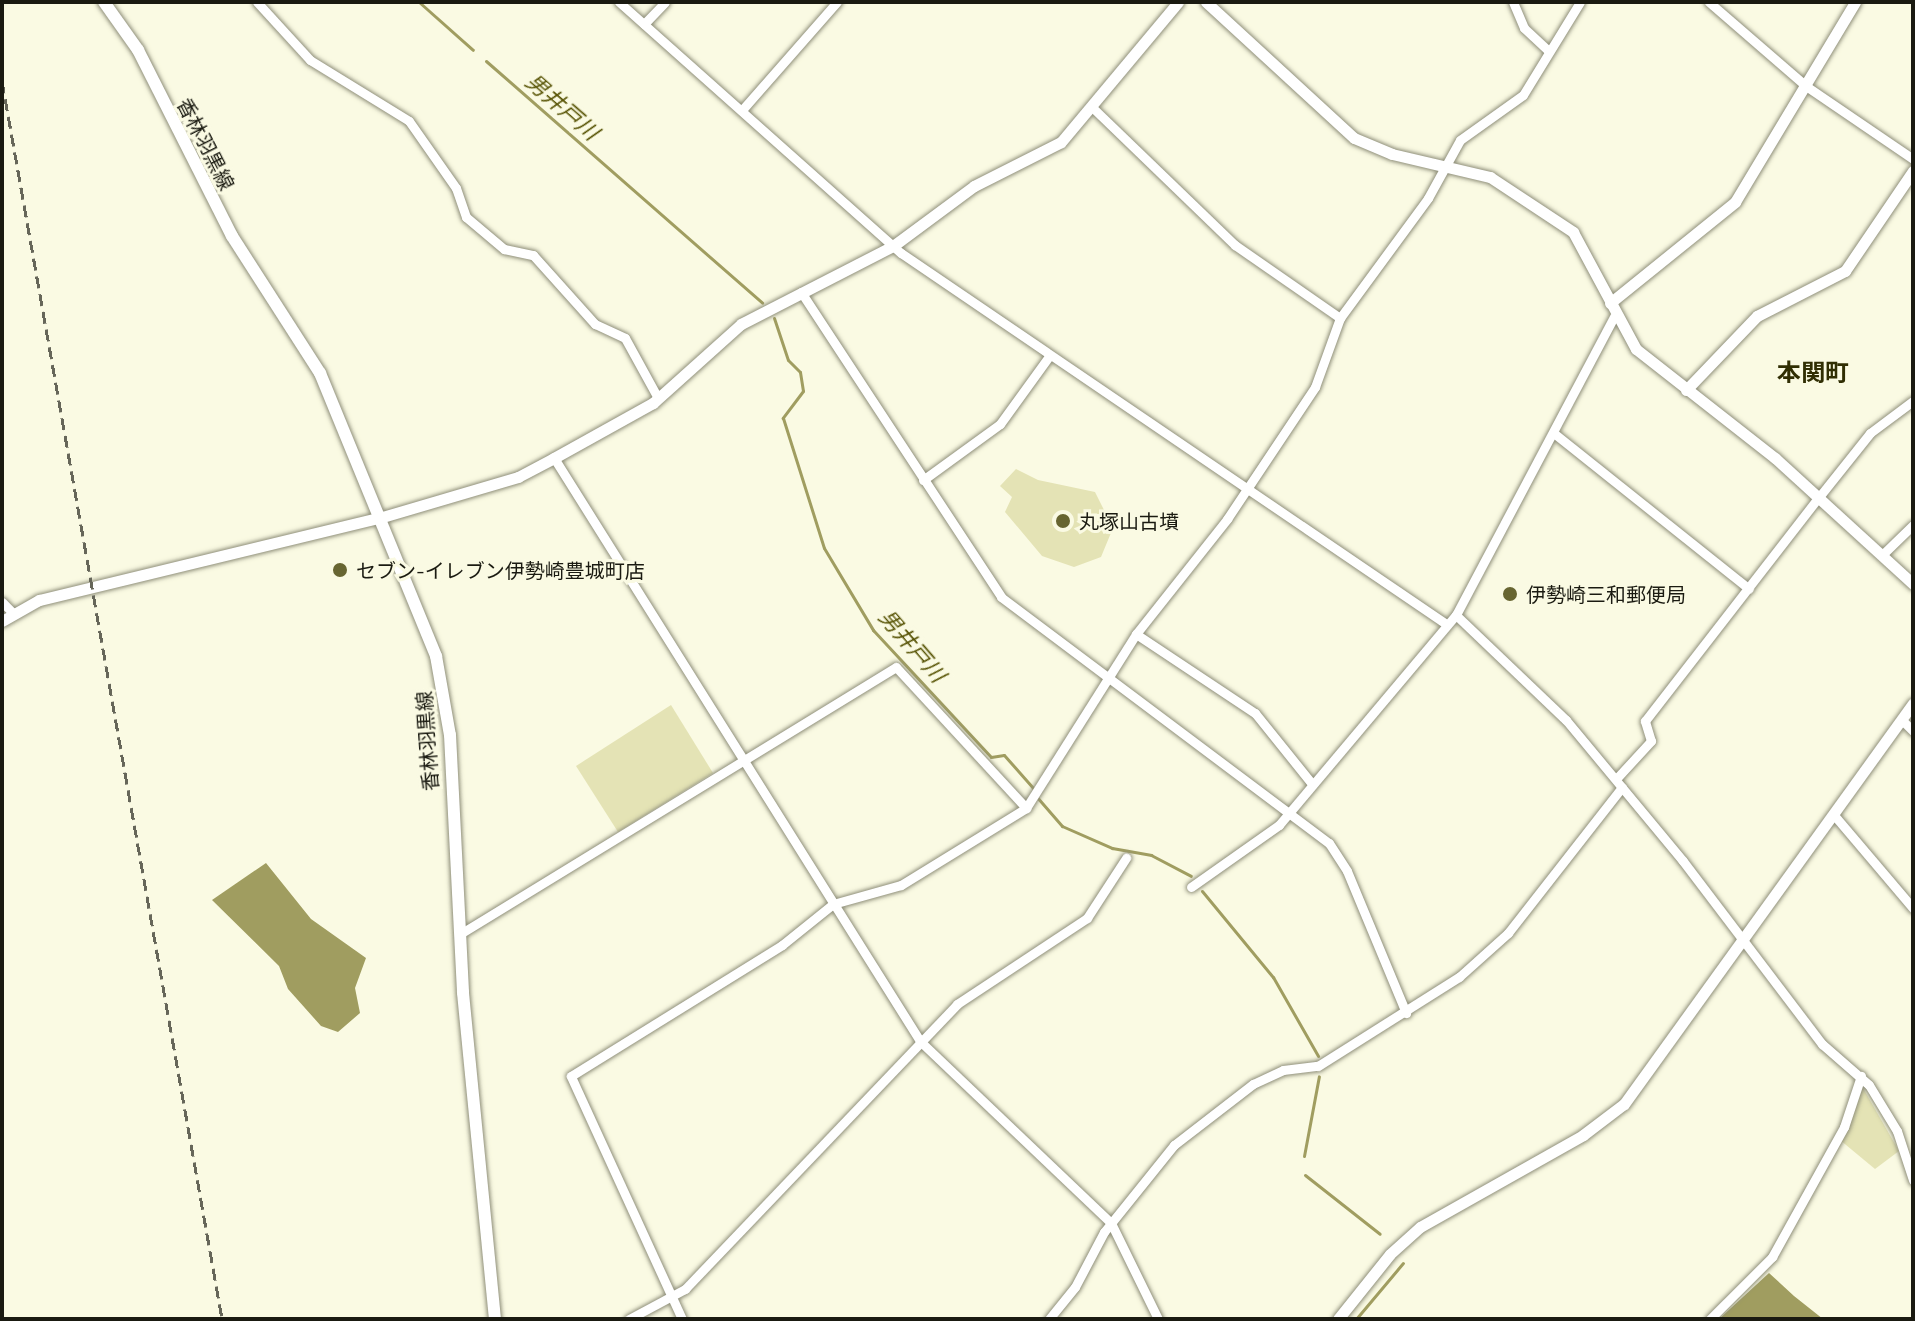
<!DOCTYPE html>
<meta charset="utf-8">
<style>
body{margin:0}
#map{position:relative;width:1915px;height:1321px;overflow:hidden;background:#fafae3;font-family:"Titillium Web","Noto Sans JP",sans-serif}
div>[style]{position:absolute}
.green>*{inset:0;background:#e4e3b5}
.water>*{inset:0;background:#a09d60}
.stream>*{height:3px;margin:-1.5px;padding:0 1.5px;transform-origin:1.5px;border-radius:1.5px;background:#a09d60}
.roads{filter:drop-shadow(0 0 2px #8f8f7a) drop-shadow(0 0 2px #8f8f7a)}
.minor>*{height:9px;margin:-4.5px;padding:0 4.5px;transform-origin:4.5px;border-radius:4.5px;background:#fff}
.tertiary>*{height:11px;margin:-5.5px;padding:0 5.5px;transform-origin:5.5px;border-radius:5.5px;background:#fff}
.secondary>*{height:12px;margin:-6px;padding:0 6px;transform-origin:6px;border-radius:6px;background:#fff}
.rail>*{height:3px;margin-top:-1.5px;transform-origin:0;background:repeating-linear-gradient(90deg,#666659 0 12px,transparent 0 18px)}
.dots>*{width:22px;height:22px;translate:-50% -50%;box-sizing:border-box;border:4px solid #fafae3;border-radius:50%}
span{translate:-50% -50%;white-space:nowrap;text-align:center;line-height:1.15;-webkit-text-stroke:6px #fafae3;paint-order:stroke}
.street-label{font-size:20px;color:#1a1a11}
.poi-label{font-size:20px;color:#1a1a11}
.left{translate:0 -50%;text-align:left}
.water-label{font-size:22px;color:#575304;font-style:italic}
.quarter-label{font-size:24px;color:#302e03;font-weight:700}
.frame{position:absolute;inset:0;border:4px solid #1a1a11;pointer-events:none}
</style>
<div id="map">
<div class="green">
<div style="clip-path:polygon(1016px 469px,1038px 480px,1095px 492px,1113px 528px,1101px 557px,1074px 567px,1042px 556px,1005px 512px,1012px 497px,1000px 486px)"></div>
<div style="clip-path:polygon(671px 705px,713px 773px,618px 832px,576px 766px)"></div>
<div style="clip-path:polygon(1863px 1088px,1899px 1151px,1875px 1169px,1840px 1140px)"></div>
</div>
<div class="water">
<div style="clip-path:polygon(266px 863px,311px 919px,366px 958px,355px 988px,360px 1013px,338px 1032px,321px 1026px,288px 989px,279px 966px,212px 900px)"></div>
<div style="clip-path:polygon(1769px 1273px,1794px 1296px,1823px 1319px,1719px 1319px)"></div>
</div>
<div class="stream">
<div style="left:419px;top:2px;width:72px;rotate:41.6deg"></div>
<div style="left:486px;top:61px;width:367px;rotate:41.2deg"></div>
<div style="left:774px;top:318px;width:44px;rotate:71.6deg"></div>
<div style="left:788px;top:360px;width:17px;rotate:45deg"></div>
<div style="left:800px;top:372px;width:19px;rotate:81deg"></div>
<div style="left:803px;top:391px;width:34px;rotate:127deg"></div>
<div style="left:783px;top:418px;width:136px;rotate:72.5deg"></div>
<div style="left:824px;top:548px;width:96px;rotate:59.1deg"></div>
<div style="left:873px;top:630px;width:173px;rotate:47.1deg"></div>
<div style="left:991px;top:757px;width:13px;rotate:-9deg"></div>
<div style="left:1004px;top:755px;width:45px;rotate:48.6deg"></div>
<div style="left:1036px;top:796px;width:40px;rotate:49deg"></div>
<div style="left:1062px;top:826px;width:55px;rotate:23.7deg"></div>
<div style="left:1112px;top:848px;width:40px;rotate:10deg"></div>
<div style="left:1151px;top:855px;width:45px;rotate:27.7deg"></div>
<div style="left:1202px;top:891px;width:112px;rotate:50.5deg"></div>
<div style="left:1273px;top:977px;width:91px;rotate:60.3deg"></div>
<div style="left:1304px;top:1156px;width:81px;rotate:-79.4deg"></div>
<div style="left:1305px;top:1175px;width:95px;rotate:38.2deg"></div>
<div style="left:1356px;top:1319px;width:73px;rotate:-50deg"></div>
</div>
<div class="roads">
<div class="minor">
<div style="left:257px;top:2px;width:79px;rotate:47.6deg"></div>
<div style="left:310px;top:60px;width:116px;rotate:31.6deg"></div>
<div style="left:409px;top:121px;width:82px;rotate:55deg"></div>
<div style="left:456px;top:188px;width:31px;rotate:71deg"></div>
<div style="left:466px;top:217px;width:50px;rotate:40.1deg"></div>
<div style="left:504px;top:249px;width:30px;rotate:12deg"></div>
<div style="left:533px;top:255px;width:93px;rotate:48.1deg"></div>
<div style="left:595px;top:324px;width:33px;rotate:25deg"></div>
<div style="left:625px;top:338px;width:68px;rotate:61.2deg"></div>
<div style="left:619px;top:2px;width:378px;rotate:41.7deg"></div>
<div style="left:901px;top:253px;width:659px;rotate:34.24deg"></div>
<div style="left:1513px;top:2px;width:28px;rotate:67deg"></div>
<div style="left:1524px;top:28px;width:33px;rotate:43deg"></div>
<div style="left:1709px;top:2px;width:128px;rotate:40.9deg"></div>
<div style="left:1806px;top:86px;width:130px;rotate:34.3deg"></div>
<div style="left:644px;top:24px;width:30px;rotate:-46deg"></div>
<div style="left:1094px;top:109px;width:196px;rotate:44deg"></div>
<div style="left:1235px;top:245px;width:128px;rotate:34.8deg"></div>
<div style="left:742px;top:110px;width:144px;rotate:-48.7deg"></div>
<div style="left:801px;top:292px;width:365px;rotate:56.7deg"></div>
<div style="left:1001px;top:597px;width:410px;rotate:36.9deg"></div>
<div style="left:1329px;top:843px;width:33px;rotate:57deg"></div>
<div style="left:1347px;top:871px;width:154px;rotate:67.4deg"></div>
<div style="left:1555px;top:434px;width:248px;rotate:38.6deg"></div>
<div style="left:554px;top:458px;width:688px;rotate:57.88deg"></div>
<div style="left:920px;top:1041px;width:264px;rotate:43.6deg"></div>
<div style="left:1111px;top:1223px;width:107px;rotate:63.9deg"></div>
<div style="left:923px;top:480px;width:95px;rotate:-36deg"></div>
<div style="left:1000px;top:424px;width:85px;rotate:-54.1deg"></div>
<div style="left:1882px;top:555px;width:43px;rotate:-44.1deg"></div>
<div style="left:2px;top:602px;width:16px;rotate:45deg"></div>
<div style="left:1456px;top:615px;width:152px;rotate:43.7deg"></div>
<div style="left:1566px;top:720px;width:183px;rotate:50.3deg"></div>
<div style="left:1683px;top:861px;width:230px;rotate:52.8deg"></div>
<div style="left:1822px;top:1044px;width:62px;rotate:41.1deg"></div>
<div style="left:1869px;top:1085px;width:54px;rotate:58.7deg"></div>
<div style="left:1897px;top:1131px;width:52px;rotate:71.9deg"></div>
<div style="left:1136px;top:634px;width:143px;rotate:33.6deg"></div>
<div style="left:1255px;top:713px;width:91px;rotate:51.2deg"></div>
<div style="left:1902px;top:720px;width:16px;rotate:45deg"></div>
<div style="left:1616px;top:779px;width:52px;rotate:-47.4deg"></div>
<div style="left:1651px;top:741px;width:21px;rotate:-107deg"></div>
<div style="left:1645px;top:721px;width:284px;rotate:-52.2deg"></div>
<div style="left:1819px;top:497px;width:82px;rotate:-51.4deg"></div>
<div style="left:1870px;top:433px;width:54px;rotate:-36.7deg"></div>
<div style="left:1834px;top:815px;width:122px;rotate:49.7deg"></div>
<div style="left:1191px;top:887px;width:108px;rotate:-35.2deg"></div>
<div style="left:1279px;top:825px;width:275px;rotate:-49.9deg"></div>
<div style="left:1456px;top:615px;width:338px;rotate:-62.1deg"></div>
<div style="left:460px;top:934px;width:511px;rotate:-31.48deg"></div>
<div style="left:896px;top:667px;width:192px;rotate:47.3deg"></div>
<div style="left:629px;top:1319px;width:64px;rotate:-28.2deg"></div>
<div style="left:685px;top:1289px;width:394px;rotate:-46.3deg"></div>
<div style="left:957px;top:1004px;width:156px;rotate:-33.5deg"></div>
<div style="left:1087px;top:918px;width:72px;rotate:-57deg"></div>
<div style="left:682px;top:1319px;width:267px;rotate:-114.6deg"></div>
<div style="left:571px;top:1076px;width:248px;rotate:-31.8deg"></div>
<div style="left:782px;top:945px;width:65px;rotate:-38.8deg"></div>
<div style="left:833px;top:904px;width:71px;rotate:-15.6deg"></div>
<div style="left:901px;top:885px;width:147px;rotate:-31.6deg"></div>
<div style="left:1026px;top:808px;width:206px;rotate:-57.7deg"></div>
<div style="left:1136px;top:634px;width:147px;rotate:-51.6deg"></div>
<div style="left:1227px;top:519px;width:159px;rotate:-56.3deg"></div>
<div style="left:1315px;top:387px;width:73px;rotate:-70.1deg"></div>
<div style="left:1340px;top:318px;width:149px;rotate:-53.7deg"></div>
<div style="left:1428px;top:198px;width:66px;rotate:-61.1deg"></div>
<div style="left:1460px;top:140px;width:77px;rotate:-35.5deg"></div>
<div style="left:1523px;top:95px;width:109px;rotate:-58.5deg"></div>
<div style="left:1049px;top:1319px;width:41px;rotate:-50.9deg"></div>
<div style="left:1075px;top:1287px;width:62px;rotate:-62.2deg"></div>
<div style="left:1104px;top:1232px;width:112px;rotate:-51.2deg"></div>
<div style="left:1174px;top:1145px;width:100px;rotate:-37.7deg"></div>
<div style="left:1253px;top:1084px;width:33px;rotate:-25deg"></div>
<div style="left:1283px;top:1070px;width:35px;rotate:-7deg"></div>
<div style="left:1318px;top:1066px;width:167px;rotate:-32.3deg"></div>
<div style="left:1459px;top:977px;width:66px;rotate:-41.9deg"></div>
<div style="left:1508px;top:933px;width:185px;rotate:-52deg"></div>
<div style="left:1710px;top:1319px;width:88px;rotate:-45deg"></div>
<div style="left:1772px;top:1257px;width:149px;rotate:-61deg"></div>
<div style="left:1844px;top:1127px;width:54px;rotate:-71.6deg"></div>
</div>
<div class="tertiary">
<div style="left:1206px;top:2px;width:201px;rotate:42.6deg"></div>
<div style="left:1354px;top:138px;width:41px;rotate:22.8deg"></div>
<div style="left:1392px;top:154px;width:101px;rotate:13.2deg"></div>
<div style="left:1490px;top:177px;width:100px;rotate:33.5deg"></div>
<div style="left:1573px;top:232px;width:133px;rotate:61.7deg"></div>
<div style="left:1636px;top:349px;width:177px;rotate:38.1deg"></div>
<div style="left:1775px;top:458px;width:187px;rotate:42.4deg"></div>
<div style="left:1610px;top:303px;width:161px;rotate:-38.9deg"></div>
<div style="left:1735px;top:202px;width:233px;rotate:-59deg"></div>
<div style="left:1686px;top:390px;width:103px;rotate:-46.2deg"></div>
<div style="left:1757px;top:316px;width:99px;rotate:-27.1deg"></div>
<div style="left:1845px;top:271px;width:121px;rotate:-55.8deg"></div>
<div style="left:2px;top:621px;width:43px;rotate:-29.6deg"></div>
<div style="left:39px;top:600px;width:350px;rotate:-13.6deg"></div>
<div style="left:379px;top:518px;width:145px;rotate:-16.4deg"></div>
<div style="left:518px;top:477px;width:41px;rotate:-27.8deg"></div>
<div style="left:554px;top:458px;width:113px;rotate:-29.1deg"></div>
<div style="left:653px;top:403px;width:118px;rotate:-41.9deg"></div>
<div style="left:741px;top:324px;width:171px;rotate:-27.2deg"></div>
<div style="left:893px;top:246px;width:101px;rotate:-36.5deg"></div>
<div style="left:974px;top:186px;width:97px;rotate:-26.8deg"></div>
<div style="left:1061px;top:142px;width:182px;rotate:-50.1deg"></div>
<div style="left:1338px;top:1319px;width:83px;rotate:-51.3deg"></div>
<div style="left:1390px;top:1254px;width:40px;rotate:-42deg"></div>
<div style="left:1420px;top:1227px;width:187px;rotate:-29.4deg"></div>
<div style="left:1583px;top:1135px;width:51px;rotate:-37.1deg"></div>
<div style="left:1624px;top:1104px;width:494px;rotate:-54.2deg"></div>
</div>
<div class="secondary">
<div style="left:104px;top:2px;width:59px;rotate:54.7deg"></div>
<div style="left:138px;top:50px;width:208px;rotate:63.2deg"></div>
<div style="left:232px;top:236px;width:163px;rotate:57.3deg"></div>
<div style="left:320px;top:373px;width:306px;rotate:67.7deg"></div>
<div style="left:436px;top:656px;width:80px;rotate:80deg"></div>
<div style="left:450px;top:735px;width:258px;rotate:87.1deg"></div>
<div style="left:463px;top:993px;width:328px;rotate:84.4deg"></div>
</div>
</div>
<div class="rail">
<div style="left:2px;top:81px;width:1257px;rotate:79.92deg"></div>
</div>
<div class="dots">
<div style="left:1063px;top:521px;background:#676531"></div>
<div style="left:340px;top:570px;background:#676531"></div>
<div style="left:1510px;top:594px;background:#676531"></div>
</div>
<div class="street-label">
<span style="left:206px;top:144px;rotate:63deg">香林羽黒線</span>
<span style="left:427px;top:741px;rotate:-94deg">香林羽黒線</span>
</div>
<div class="poi-label">
<span class="left" style="left:1079px;top:521px">丸塚山古墳</span>
<span class="left" style="left:356px;top:570px">セブン-イレブン伊勢崎豊城町店</span>
<span class="left" style="left:1526px;top:594px">伊勢崎三和郵便局</span>
</div>
<div class="water-label">
<span style="left:562px;top:107px;rotate:41deg">男井戸川</span>
<span style="left:912px;top:646px;rotate:49deg">男井戸川</span>
</div>
<div class="quarter-label">
<span style="left:1813px;top:373px">本関町</span>
</div>
<div class="frame"></div>
</div>
